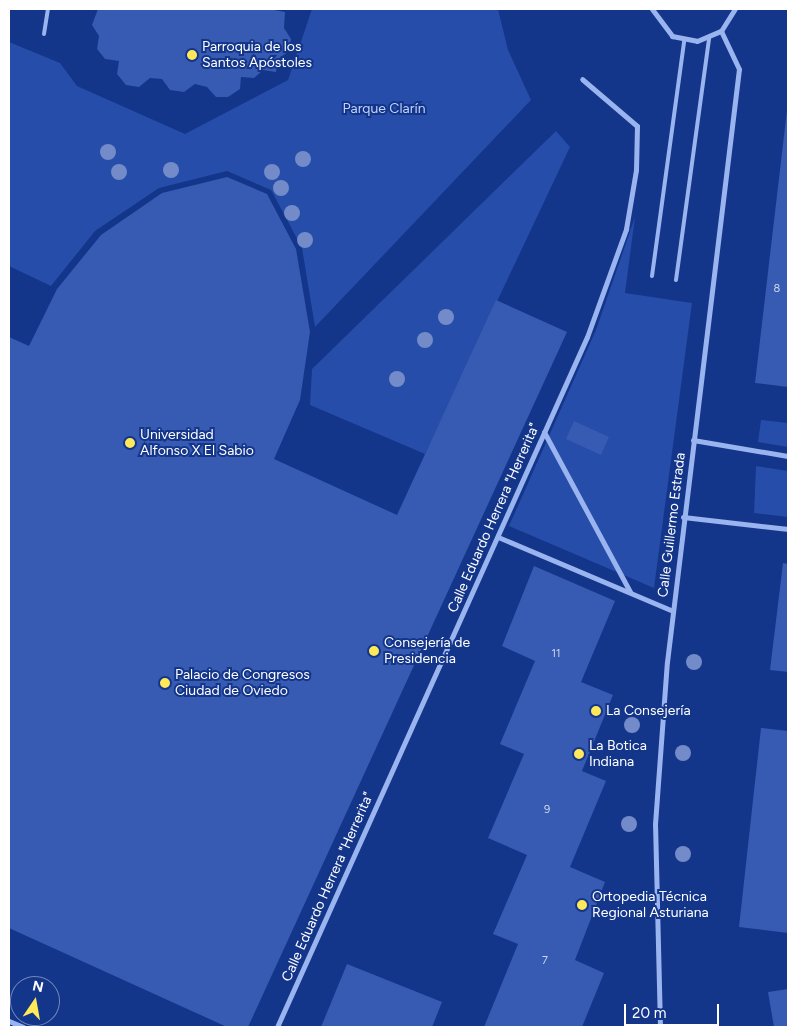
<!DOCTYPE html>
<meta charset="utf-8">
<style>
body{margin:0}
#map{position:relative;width:797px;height:1036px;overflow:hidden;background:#13358a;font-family:Figtree,sans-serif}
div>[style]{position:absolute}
.green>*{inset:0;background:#254da9}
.building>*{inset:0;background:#375bb2}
.lane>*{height:4px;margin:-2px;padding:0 2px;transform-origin:2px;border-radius:2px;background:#9ab4f0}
.street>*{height:5px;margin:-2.5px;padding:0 2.5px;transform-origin:2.5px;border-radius:2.5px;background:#9ab4f0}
.trees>*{width:16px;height:16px;margin:-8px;border-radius:50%;background:#738bc9}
.dots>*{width:14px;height:14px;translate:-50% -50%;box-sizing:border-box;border:2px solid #13358a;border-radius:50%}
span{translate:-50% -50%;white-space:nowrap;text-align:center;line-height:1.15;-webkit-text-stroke:4px #13358a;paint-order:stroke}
.number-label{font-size:11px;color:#cdd6ec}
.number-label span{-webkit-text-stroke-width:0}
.poi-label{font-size:14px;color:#fff}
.left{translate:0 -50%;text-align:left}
.park-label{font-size:14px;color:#c1d2fc}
.street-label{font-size:14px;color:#fff}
.frame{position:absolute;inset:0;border:10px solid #fff;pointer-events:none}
.north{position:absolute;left:10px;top:976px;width:50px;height:50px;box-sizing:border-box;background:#13358a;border:1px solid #7186b9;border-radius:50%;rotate:12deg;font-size:14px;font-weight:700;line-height:20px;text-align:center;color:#fff}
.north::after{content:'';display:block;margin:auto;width:18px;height:22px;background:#ffe959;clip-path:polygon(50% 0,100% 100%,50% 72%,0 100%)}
.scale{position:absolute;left:624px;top:1004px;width:95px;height:22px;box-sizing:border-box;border:2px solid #fff;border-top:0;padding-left:6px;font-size:15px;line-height:18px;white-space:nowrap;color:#fff;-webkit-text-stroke:4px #13358a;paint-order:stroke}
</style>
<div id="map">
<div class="green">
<div style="clip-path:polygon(312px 9px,498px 9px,508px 50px,531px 100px,315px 327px,302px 248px,271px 190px,227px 171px,159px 188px,95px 231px,51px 286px,9px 266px,9px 42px,60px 63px,77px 86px,185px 134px,288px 80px)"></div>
<div style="clip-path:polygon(556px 131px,570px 147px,425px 454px,310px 405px,312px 369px)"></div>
<div style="clip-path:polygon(635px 217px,625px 293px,692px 303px,654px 588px,509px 526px,596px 330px)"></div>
<div style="clip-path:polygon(761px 420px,788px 423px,788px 447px,758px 442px)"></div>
<div style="clip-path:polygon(756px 466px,788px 471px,788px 517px,754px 513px)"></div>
</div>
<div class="building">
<div style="clip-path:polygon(98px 9px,269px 9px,285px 12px,284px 28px,291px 39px,289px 51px,278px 59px,276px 72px,263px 70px,254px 78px,241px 77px,240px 89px,228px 97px,216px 97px,207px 87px,195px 84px,184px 92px,170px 90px,162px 79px,150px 78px,139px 87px,126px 85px,117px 74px,119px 61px,105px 59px,97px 49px,99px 36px,92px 25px)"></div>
<div style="clip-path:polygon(787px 110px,788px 110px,788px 387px,755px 383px)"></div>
<div style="clip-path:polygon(227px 177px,267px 194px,296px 249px,310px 332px,300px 400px,274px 459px,397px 515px,496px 300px,567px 332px,248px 1027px,227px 1027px,9px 928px,9px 337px,29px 346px,57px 289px,101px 235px,162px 193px)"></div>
<div style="clip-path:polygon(574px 421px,609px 437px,601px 455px,566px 439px)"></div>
<div style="clip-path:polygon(783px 563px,788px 564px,788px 672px,770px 670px)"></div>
<div style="clip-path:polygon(534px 566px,615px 601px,581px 682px,613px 695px,582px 771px,606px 781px,570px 867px,605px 882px,575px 960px,604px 973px,582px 1027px,484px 1027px,518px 944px,493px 934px,527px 855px,488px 838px,524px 754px,500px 744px,535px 661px,502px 646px)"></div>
<div style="clip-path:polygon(761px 728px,788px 731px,788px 933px,739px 927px)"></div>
<div style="clip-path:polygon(347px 964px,442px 1002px,432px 1027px,321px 1027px)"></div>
<div style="clip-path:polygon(788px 989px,788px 1027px,774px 1027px,768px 992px)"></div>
</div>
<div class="lane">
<div style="left:44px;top:34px;width:25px;rotate:-81deg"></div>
<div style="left:652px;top:276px;width:237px;rotate:-82.2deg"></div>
<div style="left:676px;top:280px;width:244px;rotate:-82.2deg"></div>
</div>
<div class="street">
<div style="left:652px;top:9px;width:34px;rotate:53deg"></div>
<div style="left:672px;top:36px;width:25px;rotate:11deg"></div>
<div style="left:697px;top:41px;width:26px;rotate:-23deg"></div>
<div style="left:721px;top:31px;width:26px;rotate:-58deg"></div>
<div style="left:544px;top:432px;width:182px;rotate:61.7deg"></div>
<div style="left:693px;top:440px;width:96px;rotate:9.6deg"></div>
<div style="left:683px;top:517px;width:106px;rotate:6.5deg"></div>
<div style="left:498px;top:537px;width:190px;rotate:22.9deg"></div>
<div style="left:9px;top:1021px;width:15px;rotate:23deg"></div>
<div style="left:277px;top:1027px;width:756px;rotate:-65.81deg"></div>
<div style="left:587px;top:337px;width:115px;rotate:-70.1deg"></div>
<div style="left:626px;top:229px;width:60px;rotate:-80.4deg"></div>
<div style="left:636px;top:170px;width:44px;rotate:-88.7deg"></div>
<div style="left:637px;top:126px;width:72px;rotate:-139.5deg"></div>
<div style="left:660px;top:1027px;width:203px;rotate:-91.4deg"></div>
<div style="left:655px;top:824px;width:162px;rotate:-85.8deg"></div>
<div style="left:667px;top:662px;width:597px;rotate:-83.08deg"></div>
<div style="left:739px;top:69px;width:42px;rotate:-115.3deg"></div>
</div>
<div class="trees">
<div style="left:108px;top:152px"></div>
<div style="left:303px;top:159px"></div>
<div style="left:171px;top:170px"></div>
<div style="left:119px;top:172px"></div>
<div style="left:272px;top:172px"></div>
<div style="left:281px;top:188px"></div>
<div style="left:292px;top:213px"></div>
<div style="left:305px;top:240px"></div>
<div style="left:446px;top:317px"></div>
<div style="left:425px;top:340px"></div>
<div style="left:397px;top:379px"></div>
<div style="left:694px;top:662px"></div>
<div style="left:632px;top:725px"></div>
<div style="left:683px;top:753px"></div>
<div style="left:629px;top:824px"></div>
<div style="left:683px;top:854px"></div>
</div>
<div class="dots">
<div style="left:192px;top:55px;background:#ffe959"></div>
<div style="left:130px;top:443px;background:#ffe959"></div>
<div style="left:374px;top:651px;background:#ffe959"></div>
<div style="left:165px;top:683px;background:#ffe959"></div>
<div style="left:596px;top:711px;background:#ffe959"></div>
<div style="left:579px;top:754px;background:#ffe959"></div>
<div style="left:582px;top:905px;background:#ffe959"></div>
</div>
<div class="number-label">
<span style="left:777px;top:289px">8</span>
<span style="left:556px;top:654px">11</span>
<span style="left:547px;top:810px">9</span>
<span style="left:545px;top:961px">7</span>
</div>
<div class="poi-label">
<span class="left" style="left:202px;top:55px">Parroquia de los<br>Santos Apóstoles</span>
<span class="left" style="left:140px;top:443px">Universidad<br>Alfonso X El Sabio</span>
<span class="left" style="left:384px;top:651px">Consejería de<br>Presidencia</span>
<span class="left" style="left:175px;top:683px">Palacio de Congresos<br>Ciudad de Oviedo</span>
<span class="left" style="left:606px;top:711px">La Consejería</span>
<span class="left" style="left:589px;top:754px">La Botica<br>Indiana</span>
<span class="left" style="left:592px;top:905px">Ortopedia Técnica<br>Regional Asturiana</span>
</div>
<div class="park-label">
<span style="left:384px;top:109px">Parque Clarín</span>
</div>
<div class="street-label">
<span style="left:494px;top:518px;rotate:-66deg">Calle Eduardo Herrera "Herrerita"</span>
<span style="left:672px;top:525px;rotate:-83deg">Calle Guillermo Estrada</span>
<span style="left:328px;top:887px;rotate:-66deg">Calle Eduardo Herrera "Herrerita"</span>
</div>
<div class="frame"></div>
<div class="north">N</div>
<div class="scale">20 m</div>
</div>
